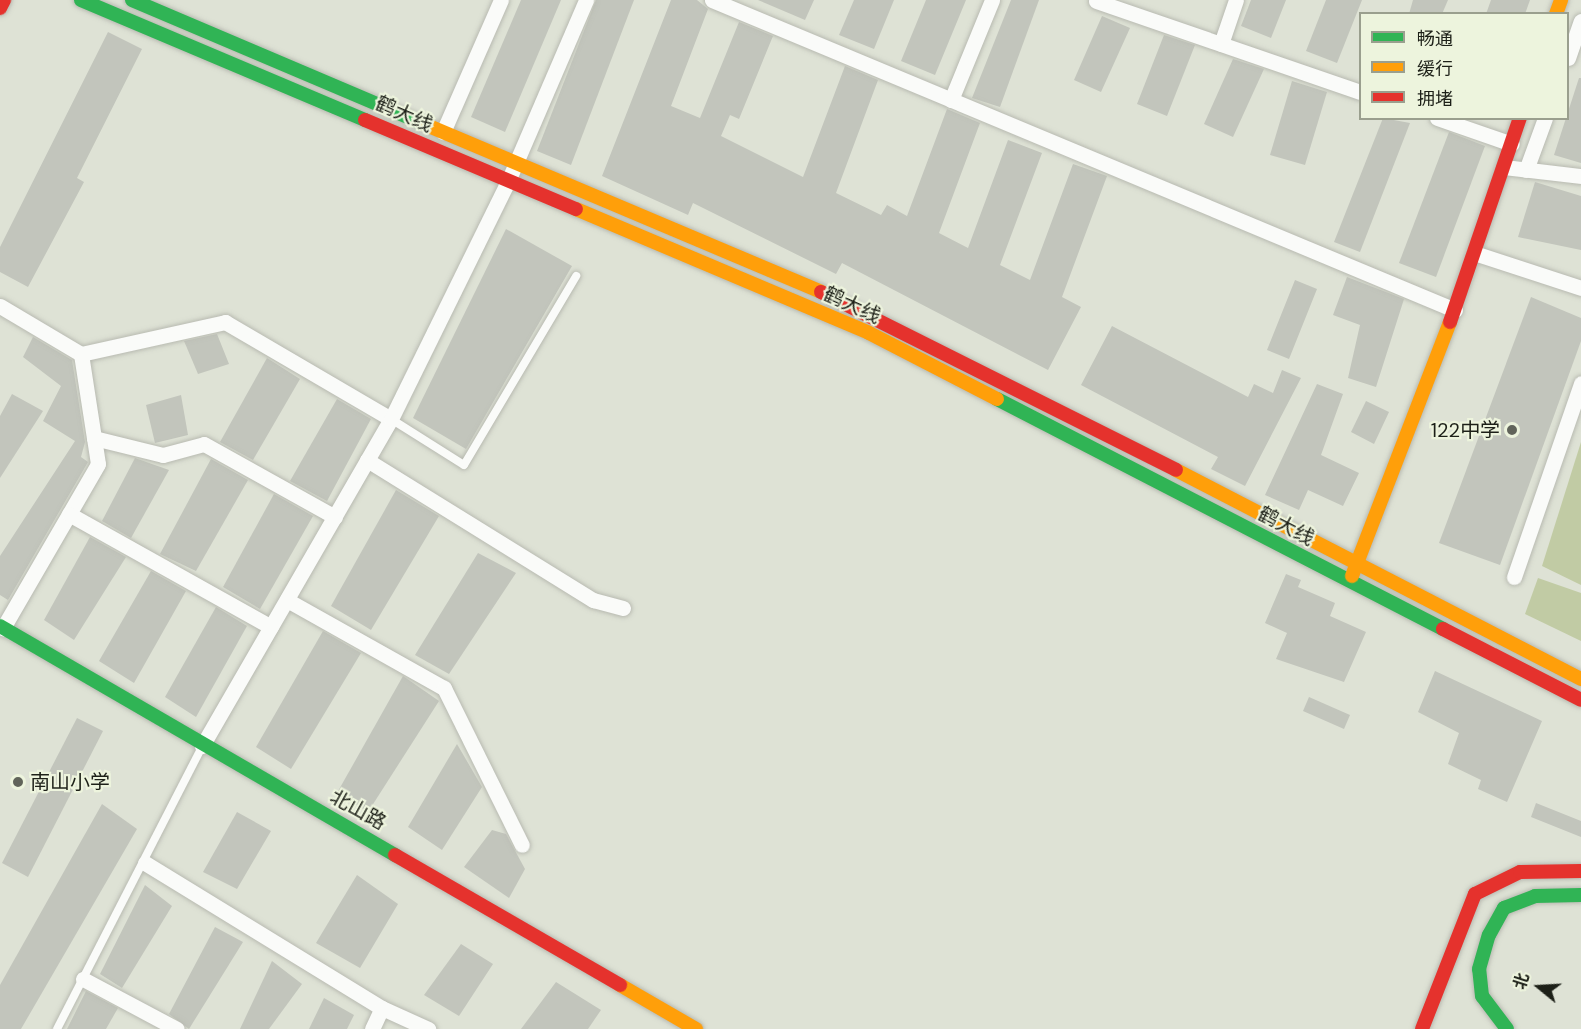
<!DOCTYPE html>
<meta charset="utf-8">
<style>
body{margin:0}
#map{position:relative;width:1581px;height:1029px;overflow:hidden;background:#dee2d5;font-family:"DM Sans","Noto Sans SC",sans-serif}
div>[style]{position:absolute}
.green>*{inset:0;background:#c1cba4}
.building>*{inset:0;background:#c2c5bc}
.roads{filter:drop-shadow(0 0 2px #b8bab1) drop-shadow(0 0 2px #b8bab1)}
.lane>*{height:8px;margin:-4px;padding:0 4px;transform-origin:4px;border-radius:4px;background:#fafbf9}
.street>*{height:15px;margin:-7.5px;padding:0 7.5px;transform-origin:7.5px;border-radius:7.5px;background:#fafbf9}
.fast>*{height:14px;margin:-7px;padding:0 7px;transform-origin:7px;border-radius:7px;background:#30b455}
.slow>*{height:14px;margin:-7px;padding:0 7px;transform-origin:7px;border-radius:7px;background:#ff9f0a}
.jam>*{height:14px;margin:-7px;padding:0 7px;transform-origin:7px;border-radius:7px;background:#e5322d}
.dots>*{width:16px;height:16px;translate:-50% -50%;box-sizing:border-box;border:3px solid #edf4dd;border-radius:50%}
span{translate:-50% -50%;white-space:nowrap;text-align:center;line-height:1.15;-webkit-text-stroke:4.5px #edf4dd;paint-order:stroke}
.street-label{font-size:20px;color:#1d2018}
.poi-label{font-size:20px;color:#1d2018}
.right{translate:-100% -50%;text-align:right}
.left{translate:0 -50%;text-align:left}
.legend{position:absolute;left:1359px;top:12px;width:210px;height:108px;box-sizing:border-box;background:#edf4dd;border:2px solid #9a9f8e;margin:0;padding:8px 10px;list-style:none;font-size:18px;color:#1d2018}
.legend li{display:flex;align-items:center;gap:12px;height:30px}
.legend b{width:30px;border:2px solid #9a9f8e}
.north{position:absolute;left:1509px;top:957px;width:60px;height:60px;-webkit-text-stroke:4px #edf4dd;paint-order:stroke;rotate:288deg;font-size:16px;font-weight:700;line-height:24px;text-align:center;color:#1d2018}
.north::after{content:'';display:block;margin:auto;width:21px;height:27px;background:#1d2018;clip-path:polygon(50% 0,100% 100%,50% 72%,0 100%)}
</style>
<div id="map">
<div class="green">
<div style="clip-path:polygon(1581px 442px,1581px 585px,1542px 566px)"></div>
<div style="clip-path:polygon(1538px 578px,1581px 593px,1581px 641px,1525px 614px)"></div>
</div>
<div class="building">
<div style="clip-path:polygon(521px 0,561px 0,505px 132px,471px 117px)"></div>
<div style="clip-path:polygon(596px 0,634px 0,571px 165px,537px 151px)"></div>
<div style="clip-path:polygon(671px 0,697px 0,708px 9px,671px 106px,700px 118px,739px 22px,773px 36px,739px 119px,730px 115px,721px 136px,803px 177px,845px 66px,878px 80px,836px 193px,881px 215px,887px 205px,907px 216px,947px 109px,980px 123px,939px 233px,968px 248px,1008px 140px,1042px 153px,1000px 265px,1030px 280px,1073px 164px,1107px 176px,1062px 297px,1081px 307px,1048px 370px,842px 263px,836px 274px,693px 203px,688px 215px,602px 176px)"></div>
<div style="clip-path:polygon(758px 0,814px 0,805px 20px)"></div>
<div style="clip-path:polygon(854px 0,894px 0,874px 49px,839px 35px)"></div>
<div style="clip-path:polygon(926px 0,966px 0,935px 75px,901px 61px)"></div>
<div style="clip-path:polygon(1011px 0,1039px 0,1000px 107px,972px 98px)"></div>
<div style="clip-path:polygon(1251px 0,1286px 0,1271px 38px,1241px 26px)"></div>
<div style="clip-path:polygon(1326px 0,1362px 0,1337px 63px,1306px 51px)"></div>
<div style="clip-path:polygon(1413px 0,1448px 0,1442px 14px,1409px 14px)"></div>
<div style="clip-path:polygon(1491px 0,1530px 0,1525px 14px,1486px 14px)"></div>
<div style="clip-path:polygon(1102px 16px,1130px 28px,1101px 92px,1074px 80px)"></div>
<div style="clip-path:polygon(108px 32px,142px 49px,77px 178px,84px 182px,28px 287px,0 272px,0 247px)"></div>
<div style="clip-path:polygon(1164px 35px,1195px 45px,1167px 116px,1137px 104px)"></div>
<div style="clip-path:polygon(1233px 59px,1264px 69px,1233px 137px,1204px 124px)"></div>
<div style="clip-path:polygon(1579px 78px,1581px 78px,1581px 163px,1554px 155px)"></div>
<div style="clip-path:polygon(1292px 81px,1327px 92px,1305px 165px,1270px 155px)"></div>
<div style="clip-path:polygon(1383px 118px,1410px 123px,1360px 252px,1334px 242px)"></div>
<div style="clip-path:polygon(1449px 132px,1485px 146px,1436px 277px,1399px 263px)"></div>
<div style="clip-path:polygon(1535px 182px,1581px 196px,1581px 250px,1518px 237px)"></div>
<div style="clip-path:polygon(506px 229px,572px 266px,466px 449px,413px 418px)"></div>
<div style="clip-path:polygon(1347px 277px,1404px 299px,1376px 387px,1348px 378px,1360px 325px,1333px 315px)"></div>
<div style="clip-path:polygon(1295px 280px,1317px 289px,1289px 359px,1267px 350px)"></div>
<div style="clip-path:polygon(1531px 297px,1581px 318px,1581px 341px,1500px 565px,1439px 543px)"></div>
<div style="clip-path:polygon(1112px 326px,1248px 397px,1254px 384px,1273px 393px,1282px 370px,1301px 378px,1245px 486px,1211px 469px,1218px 457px,1081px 385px)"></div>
<div style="clip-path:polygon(217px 334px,229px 364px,198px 374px,184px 341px)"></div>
<div style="clip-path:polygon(33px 337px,72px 360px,85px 442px,81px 457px,88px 462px,8px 600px,0 595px,0 556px,75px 441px,43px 421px,61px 386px,23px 357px)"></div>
<div style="clip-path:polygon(267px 358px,300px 379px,253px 460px,220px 442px)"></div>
<div style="clip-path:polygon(1317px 384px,1343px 394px,1321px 455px,1359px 473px,1343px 506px,1308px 490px,1299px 510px,1265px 495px)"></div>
<div style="clip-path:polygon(12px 394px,43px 411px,0 478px,0 416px)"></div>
<div style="clip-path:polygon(181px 395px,188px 435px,155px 443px,146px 405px)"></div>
<div style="clip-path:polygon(337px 399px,371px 419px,327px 501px,290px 481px)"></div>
<div style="clip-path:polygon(1366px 401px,1389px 412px,1374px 444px,1351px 432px)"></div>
<div style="clip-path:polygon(135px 458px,169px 470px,131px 538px,102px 521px)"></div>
<div style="clip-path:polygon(211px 459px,248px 480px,196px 571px,160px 554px)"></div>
<div style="clip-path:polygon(396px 490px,439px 516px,371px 630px,331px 606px)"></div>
<div style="clip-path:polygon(274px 494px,313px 516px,260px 609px,223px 587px)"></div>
<div style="clip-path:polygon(90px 537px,126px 557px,74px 640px,44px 620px)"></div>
<div style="clip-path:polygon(478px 553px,516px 573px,449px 674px,415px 655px)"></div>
<div style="clip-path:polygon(151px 571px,186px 591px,134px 683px,99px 661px)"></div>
<div style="clip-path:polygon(1286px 574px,1301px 580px,1298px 587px,1335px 603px,1330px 616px,1366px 632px,1344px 682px,1276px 659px,1287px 633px,1265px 623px)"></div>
<div style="clip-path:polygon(216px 607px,247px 626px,196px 717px,165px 697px)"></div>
<div style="clip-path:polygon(323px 631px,361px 653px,291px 769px,256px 747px)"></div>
<div style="clip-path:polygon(1435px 671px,1542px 721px,1507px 802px,1478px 789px,1481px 780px,1448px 764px,1459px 733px,1418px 712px)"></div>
<div style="clip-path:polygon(403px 676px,439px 701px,368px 812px,337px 793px)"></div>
<div style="clip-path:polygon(1309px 697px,1350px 715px,1344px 729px,1303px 711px)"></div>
<div style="clip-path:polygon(77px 718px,103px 731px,28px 877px,2px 863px)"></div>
<div style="clip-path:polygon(457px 744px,482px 787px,442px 850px,408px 827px)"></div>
<div style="clip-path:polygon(1536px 803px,1581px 821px,1581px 837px,1531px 817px)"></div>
<div style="clip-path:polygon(102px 804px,137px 829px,21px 1029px,0 1029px,0 985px)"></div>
<div style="clip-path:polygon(237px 812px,271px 831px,237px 889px,203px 872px)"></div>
<div style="clip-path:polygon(492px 830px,506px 834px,525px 869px,509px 898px,464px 867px)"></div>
<div style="clip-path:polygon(357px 875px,398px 904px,360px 968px,316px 943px)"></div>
<div style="clip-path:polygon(145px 885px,172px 906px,122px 988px,100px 974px)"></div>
<div style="clip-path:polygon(215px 927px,243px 942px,189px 1029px,169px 1014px)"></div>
<div style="clip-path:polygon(461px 944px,493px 964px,459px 1016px,424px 995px)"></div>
<div style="clip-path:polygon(272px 961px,302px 984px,269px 1029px,240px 1029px)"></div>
<div style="clip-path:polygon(556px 982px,601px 1010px,588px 1029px,521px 1029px)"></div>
<div style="clip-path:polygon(86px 991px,118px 1008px,106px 1029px,67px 1029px)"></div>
<div style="clip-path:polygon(324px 998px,354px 1015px,347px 1029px,309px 1029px)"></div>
</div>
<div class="roads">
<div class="lane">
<div style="left:391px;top:419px;width:86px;rotate:32.2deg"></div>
<div style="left:464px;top:465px;width:220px;rotate:-59.3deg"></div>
<div style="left:57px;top:1029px;width:317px;rotate:-62.8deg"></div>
</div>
<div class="street">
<div style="left:712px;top:0;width:805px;rotate:22.65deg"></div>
<div style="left:1096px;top:1px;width:279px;rotate:19deg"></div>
<div style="left:1221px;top:44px;width:46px;rotate:-71.2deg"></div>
<div style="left:1568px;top:58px;width:39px;rotate:-71deg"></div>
<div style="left:951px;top:100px;width:108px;rotate:-67.7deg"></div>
<div style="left:1437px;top:118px;width:79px;rotate:19.1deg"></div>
<div style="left:443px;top:132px;width:144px;rotate:-66.3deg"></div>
<div style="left:1504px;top:167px;width:78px;rotate:6.7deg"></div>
<div style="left:1526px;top:170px;width:55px;rotate:-69.9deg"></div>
<div style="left:1474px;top:253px;width:113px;rotate:18.1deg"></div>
<div style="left:0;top:306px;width:94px;rotate:30.7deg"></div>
<div style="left:81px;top:354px;width:111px;rotate:81.2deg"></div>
<div style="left:98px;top:464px;width:190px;rotate:120.1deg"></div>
<div style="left:81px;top:354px;width:148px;rotate:-12.5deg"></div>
<div style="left:225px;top:322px;width:192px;rotate:30.3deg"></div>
<div style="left:94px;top:438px;width:71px;rotate:13.8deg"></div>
<div style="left:163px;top:455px;width:42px;rotate:-15deg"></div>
<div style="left:204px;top:444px;width:150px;rotate:29.1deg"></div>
<div style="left:367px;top:460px;width:266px;rotate:31.8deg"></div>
<div style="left:593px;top:600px;width:31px;rotate:15deg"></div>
<div style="left:69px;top:514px;width:231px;rotate:29.2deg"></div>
<div style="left:1514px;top:577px;width:205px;rotate:-70.9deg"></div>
<div style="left:287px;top:600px;width:180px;rotate:29.3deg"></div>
<div style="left:444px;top:688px;width:175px;rotate:63.6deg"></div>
<div style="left:202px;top:746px;width:378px;rotate:-60deg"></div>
<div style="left:391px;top:419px;width:267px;rotate:-63.8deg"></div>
<div style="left:509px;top:179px;width:195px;rotate:-66.7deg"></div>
<div style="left:145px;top:863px;width:278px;rotate:31.5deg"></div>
<div style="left:382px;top:1008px;width:51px;rotate:24.5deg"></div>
<div style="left:83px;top:979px;width:106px;rotate:28deg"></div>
<div style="left:372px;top:1029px;width:23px;rotate:-65deg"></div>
</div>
<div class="fast">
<div style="left:81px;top:0;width:308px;rotate:22.9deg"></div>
<div style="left:132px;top:0;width:317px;rotate:23deg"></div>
<div style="left:997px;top:399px;width:502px;rotate:27.28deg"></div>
<div style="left:0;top:626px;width:457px;rotate:30.1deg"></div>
<div style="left:1507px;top:1029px;width:41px;rotate:-127.1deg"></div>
<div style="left:1482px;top:996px;width:27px;rotate:-96deg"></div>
<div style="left:1479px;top:969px;width:35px;rotate:-74deg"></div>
<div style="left:1489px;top:935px;width:31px;rotate:-61deg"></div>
<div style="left:1504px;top:908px;width:33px;rotate:-21deg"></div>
<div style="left:1535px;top:896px;width:46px;rotate:-1.2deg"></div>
</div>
<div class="slow">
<div style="left:1556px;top:14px;width:15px;rotate:-70deg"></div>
<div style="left:424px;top:124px;width:431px;rotate:22.9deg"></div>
<div style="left:576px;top:209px;width:318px;rotate:22.9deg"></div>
<div style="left:869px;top:333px;width:144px;rotate:27.3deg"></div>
<div style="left:1176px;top:470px;width:456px;rotate:27.3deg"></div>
<div style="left:1352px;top:576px;width:272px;rotate:-68.9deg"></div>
<div style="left:620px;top:985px;width:88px;rotate:30.1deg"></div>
</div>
<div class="jam">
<div style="left:0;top:8px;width:9px;rotate:-63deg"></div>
<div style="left:365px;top:120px;width:229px;rotate:22.9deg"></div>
<div style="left:821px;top:292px;width:397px;rotate:26.6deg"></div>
<div style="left:1450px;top:322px;width:216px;rotate:-71.1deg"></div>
<div style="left:1443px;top:629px;width:155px;rotate:27.2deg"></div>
<div style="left:395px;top:855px;width:260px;rotate:30deg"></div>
<div style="left:1422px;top:1029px;width:145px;rotate:-68.6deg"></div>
<div style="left:1475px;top:894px;width:50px;rotate:-26.1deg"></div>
<div style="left:1520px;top:872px;width:61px;rotate:-0.9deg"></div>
</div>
</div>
<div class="dots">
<div style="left:1512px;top:430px;background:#61645a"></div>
<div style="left:18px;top:782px;background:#61645a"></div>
</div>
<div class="street-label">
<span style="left:404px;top:114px;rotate:23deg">鹤大线</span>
<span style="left:852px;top:305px;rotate:24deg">鹤大线</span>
<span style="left:1286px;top:526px;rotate:27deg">鹤大线</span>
<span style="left:358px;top:810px;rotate:29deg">北山路</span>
</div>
<div class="poi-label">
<span class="right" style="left:1500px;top:430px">122中学</span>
<span class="left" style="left:30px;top:782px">南山小学</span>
</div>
<ul class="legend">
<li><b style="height:8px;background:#30b455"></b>畅通</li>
<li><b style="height:8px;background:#ff9f0a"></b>缓行</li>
<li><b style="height:8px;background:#e5322d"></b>拥堵</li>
</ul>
<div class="north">北</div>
</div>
